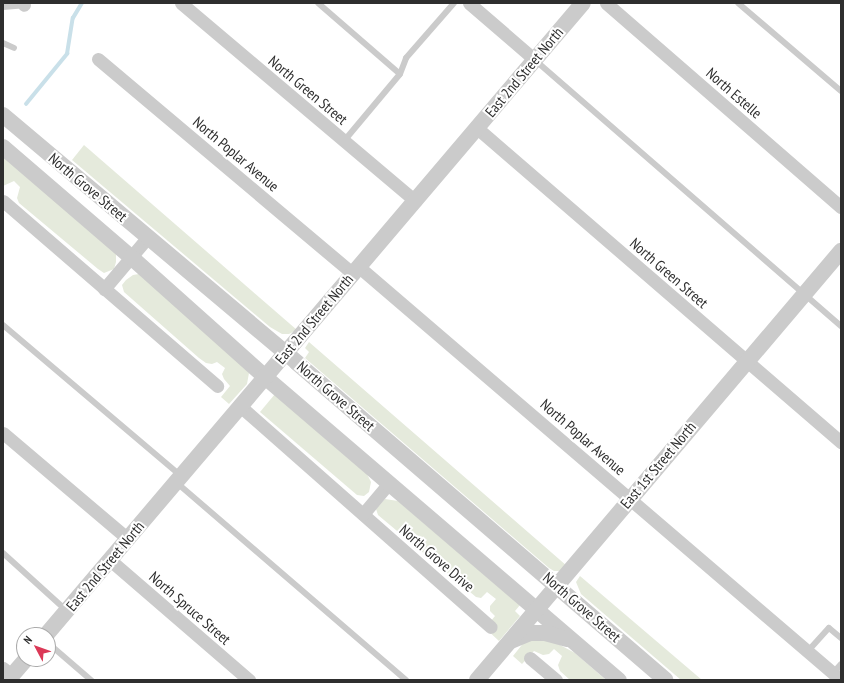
<!DOCTYPE html>
<style>
body{margin:0}
#map{position:relative;width:844px;height:683px;overflow:hidden;background:#fff;font-family:"PT Sans Narrow",sans-serif}
div>[style]{position:absolute}
.green>*{inset:0;background:#e5eadc}
.stream>*{height:3.5px;margin:-1.75px;padding:0 1.75px;transform-origin:1.75px;border-radius:1.75px;background:#c9e0e9}
.service>*{height:6px;margin:-3px;padding:0 3px;transform-origin:3px;border-radius:3px;background:#cbcbcb}
.minor>*{height:13px;margin:-6.5px;padding:0 6.5px;transform-origin:6.5px;border-radius:6.5px;background:#cbcbcb}
.tertiary>*{height:16px;margin:-8px;padding:0 8px;transform-origin:8px;border-radius:8px;background:#cbcbcb}
span{translate:-50% -50%;white-space:nowrap;text-align:center;line-height:1.15;-webkit-text-stroke:4px #fff;paint-order:stroke}
.street-label{font-size:15px;color:#2e2e2e}
.frame{position:absolute;inset:0;border:4px solid #2e2e2e;pointer-events:none}
.north{position:absolute;left:16px;top:627px;width:40px;height:40px;box-sizing:border-box;background:#fff;border:1px solid #ababab;border-radius:50%;rotate:311deg;font-size:11px;font-weight:700;line-height:16px;text-align:center;color:#2e2e2e}
.north::after{content:'';display:block;margin:auto;width:14px;height:18px;background:#db3957;clip-path:polygon(50% 0,100% 100%,50% 72%,0 100%)}
</style>
<div id="map">
<div class="green">
<div style="clip-path:polygon(84px 145px,297px 330px,289px 334px,282px 334px,270px 327px,72px 160px)"></div>
<div style="clip-path:polygon(3px 155px,116px 254px,116px 262px,114px 269px,104px 273px,98px 269px,19px 203px,17px 198px,20px 187px,14px 181px,3px 186px)"></div>
<div style="clip-path:polygon(139px 274px,245px 367px,249px 373px,247px 384px,229px 404px,221px 397px,230px 386px,224px 379px,222px 374px,225px 368px,217px 362px,212px 364px,206px 363px,199px 358px,124px 292px,122px 285px,126px 280px,133px 275px)"></div>
<div style="clip-path:polygon(309px 342px,567px 566px,560px 571px,554px 571px,549px 568px,305px 358px,309px 352px,305px 348px)"></div>
<div style="clip-path:polygon(275px 394px,367px 474px,371px 482px,369px 492px,364px 496px,357px 495px,260px 412px)"></div>
<div style="clip-path:polygon(385px 499px,398px 501px,520px 605px,515px 611px,520px 616px,499px 641px,485px 628px,495px 616px,490px 611px,490px 606px,496px 599px,487px 592px,481px 598px,476px 597px,378px 515px,376px 509px)"></div>
<div style="clip-path:polygon(580px 576px,702px 680px,681px 680px,581px 594px,576px 582px)"></div>
<div style="clip-path:polygon(547px 638px,575px 653px,606px 680px,570px 680px,560px 671px,558px 665px,562px 656px,554px 649px,549px 654px,543px 655px,534px 651px,522px 664px,513px 656px,525px 641px)"></div>
</div>
<div class="stream">
<div style="left:26px;top:104px;width:65px;rotate:-50.6deg"></div>
<div style="left:67px;top:54px;width:36px;rotate:-81deg"></div>
<div style="left:73px;top:18px;width:17px;rotate:-59deg"></div>
</div>
<div class="service">
<div style="left:318px;top:3px;width:108px;rotate:40.9deg"></div>
<div style="left:738px;top:3px;width:135px;rotate:40.5deg"></div>
<div style="left:3px;top:7px;width:21px;rotate:-5deg"></div>
<div style="left:3px;top:43px;width:12px;rotate:24deg"></div>
<div style="left:536px;top:61px;width:404px;rotate:41deg"></div>
<div style="left:344px;top:141px;width:87px;rotate:-50.1deg"></div>
<div style="left:400px;top:74px;width:17px;rotate:-69deg"></div>
<div style="left:406px;top:58px;width:73px;rotate:-48.9deg"></div>
<div style="left:3px;top:325px;width:232px;rotate:40.3deg"></div>
<div style="left:177px;top:483px;width:302px;rotate:40.7deg"></div>
<div style="left:3px;top:553px;width:86px;rotate:42.2deg"></div>
<div style="left:48px;top:643px;width:57px;rotate:40.7deg"></div>
<div style="left:808px;top:651px;width:31px;rotate:-48deg"></div>
<div style="left:829px;top:628px;width:16px;rotate:40deg"></div>
<div style="left:833px;top:673px;width:12px;rotate:-48deg"></div>
</div>
<div class="minor">
<div style="left:23px;top:3px;width:2px;rotate:63deg"></div>
<div style="left:181px;top:3px;width:307px;rotate:40.2deg"></div>
<div style="left:469px;top:3px;width:87px;rotate:40.8deg"></div>
<div style="left:606px;top:3px;width:311px;rotate:41deg"></div>
<div style="left:98px;top:59px;width:334px;rotate:40.1deg"></div>
<div style="left:477px;top:128px;width:481px;rotate:40.8deg"></div>
<div style="left:3px;top:201px;width:283px;rotate:40.8deg"></div>
<div style="left:359px;top:267px;width:635px;rotate:40.59deg"></div>
<div style="left:104px;top:289px;width:68px;rotate:-49.8deg"></div>
<div style="left:240px;top:406px;width:334px;rotate:41.4deg"></div>
<div style="left:3px;top:433px;width:164px;rotate:40.3deg"></div>
<div style="left:363px;top:514px;width:40px;rotate:-50deg"></div>
<div style="left:110px;top:560px;width:184px;rotate:40.8deg"></div>
<div style="left:530px;top:658px;width:34px;rotate:40deg"></div>
<div style="left:3px;top:668px;width:11px;rotate:38deg"></div>
</div>
<div class="tertiary">
<div style="left:3px;top:115px;width:385px;rotate:40.1deg"></div>
<div style="left:297px;top:363px;width:486px;rotate:40.7deg"></div>
<div style="left:3px;top:147px;width:169px;rotate:40.7deg"></div>
<div style="left:131px;top:257px;width:180px;rotate:41.8deg"></div>
<div style="left:265px;top:377px;width:466px;rotate:40.6deg"></div>
<div style="left:46px;top:635px;width:829px;rotate:-49.65deg"></div>
<div style="left:511px;top:641px;width:21px;rotate:-23deg"></div>
<div style="left:530px;top:633px;width:15px"></div>
<div style="left:545px;top:633px;width:23px;rotate:15deg"></div>
<div style="left:8px;top:680px;width:28px;rotate:-49deg"></div>
<div style="left:477px;top:680px;width:563px;rotate:-49.69deg"></div>
</div>
<div class="street-label">
<span style="left:524px;top:72px;rotate:-50deg">East 2nd Street North</span>
<span style="left:308px;top:90px;rotate:40deg">North Green Street</span>
<span style="left:734px;top:93px;rotate:41deg">North Estelle</span>
<span style="left:236px;top:154px;rotate:40deg">North Poplar Avenue</span>
<span style="left:88px;top:187px;rotate:40deg">North Grove Street</span>
<span style="left:669px;top:273px;rotate:41deg">North Green Street</span>
<span style="left:314px;top:319px;rotate:-50deg">East 2nd Street North</span>
<span style="left:336px;top:396px;rotate:41deg">North Grove Street</span>
<span style="left:583px;top:437px;rotate:41deg">North Poplar Avenue</span>
<span style="left:658px;top:465px;rotate:-50deg">East 1st Street North</span>
<span style="left:437px;top:558px;rotate:41deg">North Grove Drive</span>
<span style="left:105px;top:566px;rotate:-50deg">East 2nd Street North</span>
<span style="left:582px;top:607px;rotate:41deg">North Grove Street</span>
<span style="left:190px;top:608px;rotate:41deg">North Spruce Street</span>
</div>
<div class="frame"></div>
<div class="north">N</div>
</div>
